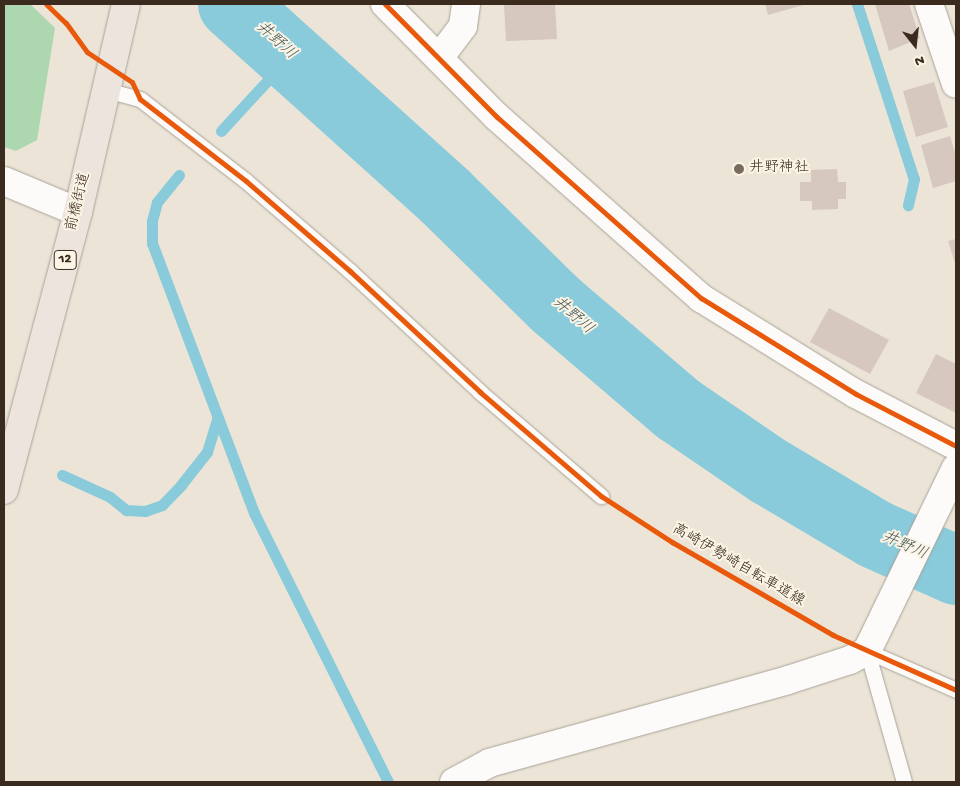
<!DOCTYPE html>
<meta charset="utf-8">
<style>
body{margin:0}
#map{position:relative;width:960px;height:786px;overflow:hidden;background:#ece5d7;font-family:"Gochi Hand","Klee One",sans-serif}
div>[style]{position:absolute}
.green>*{inset:0;background:#acd7af}
.stream>*{height:11px;margin:-5.5px;padding:0 5.5px;transform-origin:5.5px;border-radius:5.5px;background:#89cadb}
.river>*{height:69px;margin:-34.5px;padding:0 34.5px;transform-origin:34.5px;border-radius:34.5px;background:#89cadb}
.building>*{inset:0;background:#d6c7bf}
.roads{filter:drop-shadow(0 0 1px #a9a299) drop-shadow(0 0 1px #a9a299)}
.service>*{height:15px;margin:-7.5px;padding:0 7.5px;transform-origin:7.5px;border-radius:7.5px;background:#fcfbf9}
.minor>*{height:28px;margin:-14px;padding:0 14px;transform-origin:14px;border-radius:14px;background:#fcfbf9}
.primary>*{height:28px;margin:-14px;padding:0 14px;transform-origin:14px;border-radius:14px;background:#ede5dd}
.cycleway>*{height:5px;margin:-2.5px;padding:0 2.5px;transform-origin:2.5px;border-radius:2.5px;background:#e8590c}
.dots>*{width:14px;height:14px;translate:-50% -50%;box-sizing:border-box;border:2px solid #fcf5e5;border-radius:50%}
span{translate:-50% -50%;white-space:nowrap;text-align:center;line-height:1.15;-webkit-text-stroke:4px #fcf5e5;paint-order:stroke}
.shield-label span{padding:1px 4px;background:#fcf5e5;border:1px solid;border-radius:4px;-webkit-text-stroke-width:0}
.shield-label{font-size:14px;color:#3b2a1e;font-weight:700}
.poi-label{font-size:15px;color:#3b2a1e}
.left{translate:0 -50%;text-align:left}
.street-label{font-size:15px;color:#3b2a1e}
.water-label{font-size:16px;color:#465657;font-style:italic}
.frame{position:absolute;inset:0;border:5px solid #3b2a1e;pointer-events:none}
.north{position:absolute;left:890px;top:20px;width:50px;height:50px;-webkit-text-stroke:4px #fcf5e5;paint-order:stroke;rotate:164deg;font-size:14px;font-weight:700;line-height:20px;text-align:center;color:#3b2a1e}
.north::after{content:'';display:block;margin:auto;width:18px;height:22px;background:#3b2a1e;clip-path:polygon(50% 0,100% 100%,50% 72%,0 100%)}
</style>
<div id="map">
<div class="green">
<div style="clip-path:polygon(4px 4px,30px 4px,55px 28px,37px 140px,16px 151px,4px 147px)"></div>
</div>
<div class="stream">
<div style="left:857px;top:4px;width:184px;rotate:72deg"></div>
<div style="left:914px;top:179px;width:27px;rotate:103deg"></div>
<div style="left:221px;top:131px;width:102px;rotate:-47.4deg"></div>
<div style="left:179px;top:175px;width:35px;rotate:129deg"></div>
<div style="left:157px;top:202px;width:20px;rotate:105deg"></div>
<div style="left:152px;top:221px;width:22px;rotate:90deg"></div>
<div style="left:152px;top:243px;width:289px;rotate:69.3deg"></div>
<div style="left:254px;top:513px;width:301px;rotate:63.5deg"></div>
<div style="left:62px;top:475px;width:53px;rotate:24.6deg"></div>
<div style="left:110px;top:497px;width:21px;rotate:39deg"></div>
<div style="left:126px;top:510px;width:19px;rotate:3deg"></div>
<div style="left:145px;top:511px;width:18px;rotate:-19deg"></div>
<div style="left:162px;top:505px;width:28px;rotate:-46deg"></div>
<div style="left:181px;top:485px;width:42px;rotate:-51.8deg"></div>
<div style="left:207px;top:452px;width:34px;rotate:-73deg"></div>
</div>
<div class="river">
<div style="left:232px;top:4px;width:287px;rotate:42deg"></div>
<div style="left:445px;top:196px;width:154px;rotate:44.5deg"></div>
<div style="left:555px;top:304px;width:162px;rotate:40.5deg"></div>
<div style="left:678px;top:409px;width:110px;rotate:34.3deg"></div>
<div style="left:769px;top:471px;width:123px;rotate:30.7deg"></div>
<div style="left:875px;top:534px;width:89px;rotate:24deg"></div>
</div>
<div class="building">
<div style="clip-path:polygon(555px 4px,557px 39px,506px 41px,504px 5px)"></div>
<div style="clip-path:polygon(765px 4px,807px 4px,768px 15px)"></div>
<div style="clip-path:polygon(875px 4px,909px 4px,920px 38px,889px 51px)"></div>
<div style="clip-path:polygon(934px 82px,948px 127px,916px 137px,903px 91px)"></div>
<div style="clip-path:polygon(950px 136px,956px 156px,956px 181px,933px 188px,921px 145px)"></div>
<div style="clip-path:polygon(837px 169px,838px 182px,846px 182px,846px 199px,838px 199px,838px 209px,812px 210px,812px 201px,800px 201px,800px 182px,811px 182px,811px 170px)"></div>
<div style="clip-path:polygon(956px 239px,956px 266px,948px 241px)"></div>
<div style="clip-path:polygon(829px 308px,889px 340px,870px 374px,810px 342px)"></div>
<div style="clip-path:polygon(936px 354px,956px 364px,956px 413px,916px 393px)"></div>
</div>
<div class="roads">
<div class="service">
<div style="left:106px;top:90px;width:35px;rotate:15deg"></div>
<div style="left:140px;top:99px;width:134px;rotate:37.7deg"></div>
<div style="left:246px;top:181px;width:138px;rotate:40.9deg"></div>
<div style="left:350px;top:271px;width:178px;rotate:42.9deg"></div>
<div style="left:480px;top:392px;width:160px;rotate:40.7deg"></div>
<div style="left:867px;top:651px;width:136px;rotate:74.2deg"></div>
<div style="left:867px;top:651px;width:97px;rotate:23.7deg"></div>
</div>
<div class="minor">
<div style="left:385px;top:4px;width:159px;rotate:45.3deg"></div>
<div style="left:497px;top:117px;width:273px;rotate:41.6deg"></div>
<div style="left:701px;top:298px;width:182px;rotate:31.8deg"></div>
<div style="left:856px;top:394px;width:113px;rotate:27.5deg"></div>
<div style="left:929px;top:4px;width:84px;rotate:71.4deg"></div>
<div style="left:439px;top:58px;width:40px;rotate:-53deg"></div>
<div style="left:463px;top:26px;width:22px;rotate:-82deg"></div>
<div style="left:4px;top:181px;width:80px;rotate:22.7deg"></div>
<div style="left:454px;top:782px;width:40px;rotate:-28deg"></div>
<div style="left:489px;top:763px;width:310px;rotate:-15.5deg"></div>
<div style="left:788px;top:680px;width:65px;rotate:-17.9deg"></div>
<div style="left:850px;top:660px;width:19px;rotate:-28deg"></div>
<div style="left:867px;top:651px;width:203px;rotate:-64.1deg"></div>
</div>
<div class="primary">
<div style="left:4px;top:490px;width:288px;rotate:-75.1deg"></div>
<div style="left:78px;top:212px;width:213px;rotate:-77deg"></div>
</div>
</div>
<div class="cycleway">
<div style="left:46px;top:4px;width:28px;rotate:44deg"></div>
<div style="left:66px;top:23px;width:36px;rotate:54deg"></div>
<div style="left:87px;top:52px;width:54px;rotate:33.7deg"></div>
<div style="left:132px;top:82px;width:19px;rotate:65deg"></div>
<div style="left:140px;top:99px;width:134px;rotate:37.7deg"></div>
<div style="left:246px;top:181px;width:138px;rotate:40.9deg"></div>
<div style="left:350px;top:271px;width:178px;rotate:42.9deg"></div>
<div style="left:480px;top:392px;width:160px;rotate:40.7deg"></div>
<div style="left:601px;top:496px;width:85px;rotate:32.9deg"></div>
<div style="left:672px;top:542px;width:186px;rotate:30deg"></div>
<div style="left:833px;top:635px;width:135px;rotate:24.1deg"></div>
<div style="left:385px;top:4px;width:159px;rotate:45.3deg"></div>
<div style="left:497px;top:117px;width:273px;rotate:41.6deg"></div>
<div style="left:701px;top:298px;width:182px;rotate:31.8deg"></div>
<div style="left:856px;top:394px;width:113px;rotate:27.5deg"></div>
</div>
<div class="dots">
<div style="left:739px;top:169px;background:#796b5f"></div>
</div>
<div class="shield-label">
<span style="left:65px;top:260px">12</span>
</div>
<div class="poi-label">
<span class="left" style="left:749px;top:169px">井野神社</span>
</div>
<div class="street-label">
<span style="left:79px;top:202px;rotate:-76deg">前橋街道</span>
<span style="left:738px;top:566px;rotate:30deg">高崎伊勢崎自転車道線</span>
</div>
<div class="water-label">
<span style="left:275px;top:42px;rotate:42deg">井野川</span>
<span style="left:572px;top:317px;rotate:41deg">井野川</span>
<span style="left:904px;top:547px;rotate:24deg">井野川</span>
</div>
<div class="frame"></div>
<div class="north">N</div>
</div>
